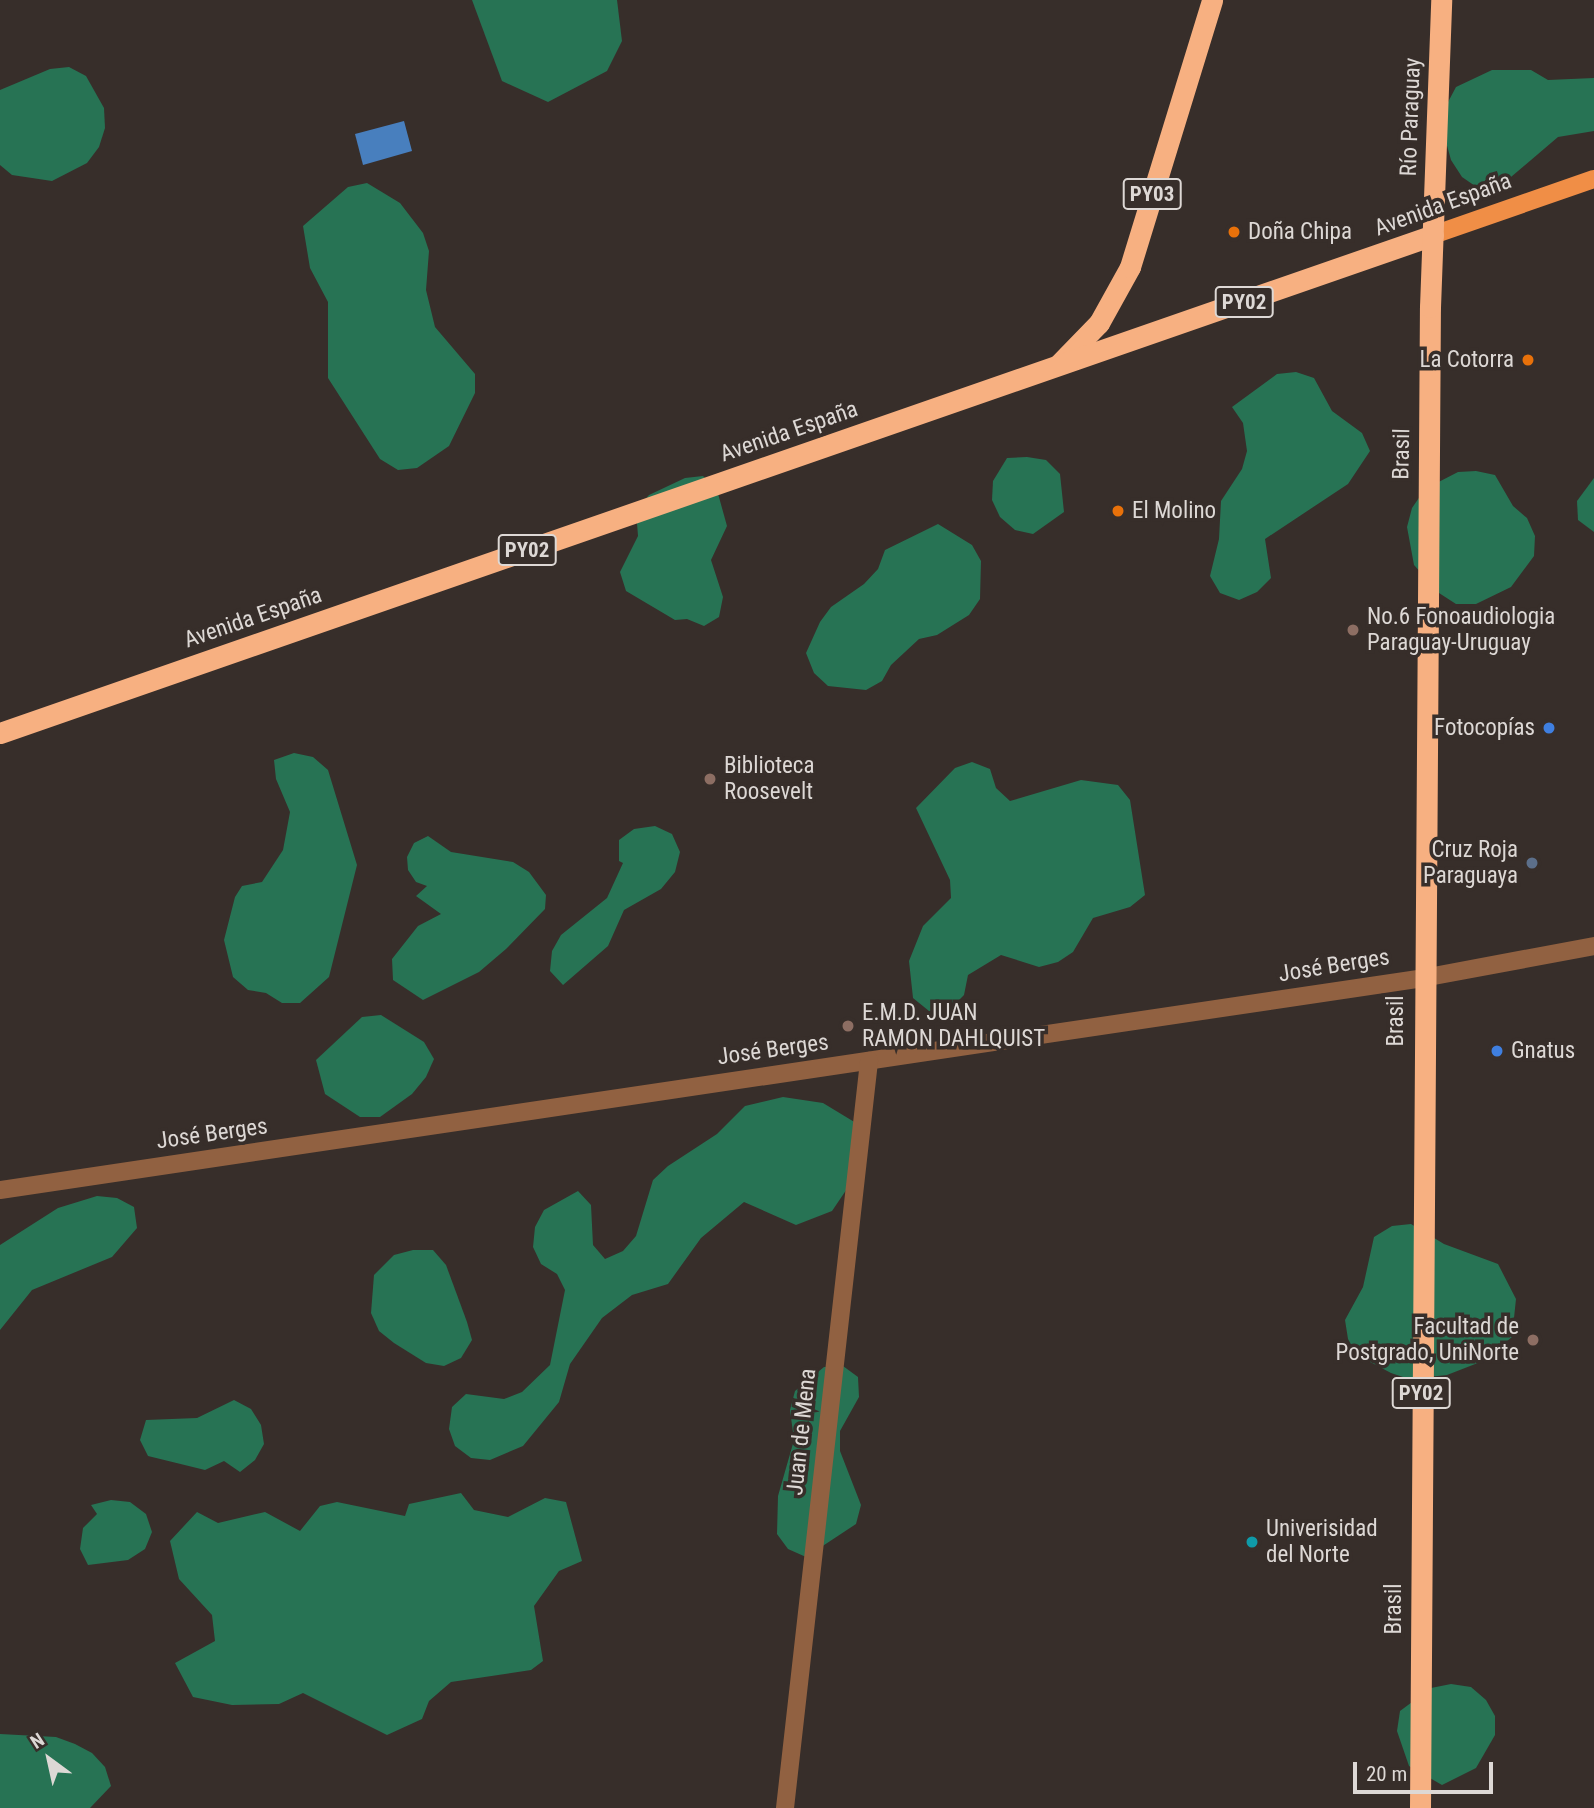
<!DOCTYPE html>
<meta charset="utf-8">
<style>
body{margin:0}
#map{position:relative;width:1594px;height:1808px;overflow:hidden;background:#372e2a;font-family:"Roboto Condensed",sans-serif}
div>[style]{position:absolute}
.forest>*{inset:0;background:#277354}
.water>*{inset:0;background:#487fbe}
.minor>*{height:18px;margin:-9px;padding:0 9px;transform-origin:9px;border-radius:9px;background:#916141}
.major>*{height:18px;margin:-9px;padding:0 9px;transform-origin:9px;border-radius:9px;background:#f08e46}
.highway>*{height:21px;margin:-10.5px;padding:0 10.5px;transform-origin:10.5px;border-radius:10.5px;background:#f7b081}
.dots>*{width:19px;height:19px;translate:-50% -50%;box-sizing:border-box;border:4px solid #372e2a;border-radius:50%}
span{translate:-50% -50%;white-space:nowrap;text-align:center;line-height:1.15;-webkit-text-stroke:7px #372e2a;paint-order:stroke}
.shield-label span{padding:2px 5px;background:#372e2a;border:2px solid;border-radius:5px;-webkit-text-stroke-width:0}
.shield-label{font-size:21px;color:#ddd8d5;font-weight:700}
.street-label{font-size:23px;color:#ddd8d5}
.poi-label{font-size:23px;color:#ddd8d5}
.left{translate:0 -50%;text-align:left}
.right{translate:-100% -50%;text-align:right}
.north{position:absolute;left:14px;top:1724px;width:70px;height:70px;-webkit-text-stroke:5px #372e2a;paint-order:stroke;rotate:327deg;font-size:19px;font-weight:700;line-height:28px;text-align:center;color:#ddd8d5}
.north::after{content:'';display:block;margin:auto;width:24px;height:32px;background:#ddd8d5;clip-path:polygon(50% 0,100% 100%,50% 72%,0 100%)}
.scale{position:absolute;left:1353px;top:1762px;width:140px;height:32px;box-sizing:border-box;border:4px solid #ddd8d5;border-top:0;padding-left:9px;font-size:21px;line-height:24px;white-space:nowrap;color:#ddd8d5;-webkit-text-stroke:5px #372e2a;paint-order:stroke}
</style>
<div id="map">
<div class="forest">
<div style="clip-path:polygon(472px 0,617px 0,622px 41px,607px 71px,548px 102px,502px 81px)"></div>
<div style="clip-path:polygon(69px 67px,86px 76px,104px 108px,105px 128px,99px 147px,87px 163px,52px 181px,12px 175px,0 165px,0 90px,50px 69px)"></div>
<div style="clip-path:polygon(1492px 70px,1531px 70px,1548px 80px,1594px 78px,1594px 131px,1558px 137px,1498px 188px,1478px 188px,1462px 177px,1451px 160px,1446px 142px,1447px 104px,1456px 87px)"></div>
<div style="clip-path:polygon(367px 183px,400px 203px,423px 233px,429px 251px,426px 290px,435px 327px,475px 374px,475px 393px,449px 446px,417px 468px,398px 470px,380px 459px,328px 378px,328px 302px,310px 268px,303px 226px,348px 187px)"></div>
<div style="clip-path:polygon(1296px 372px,1314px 378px,1332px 411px,1362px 433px,1370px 451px,1348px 484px,1265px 539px,1271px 578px,1257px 592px,1239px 600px,1220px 593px,1210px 576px,1219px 539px,1221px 501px,1242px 469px,1247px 451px,1243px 423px,1232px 407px,1277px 374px)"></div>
<div style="clip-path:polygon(1027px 457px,1046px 460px,1060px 474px,1064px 512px,1033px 534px,1015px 530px,1000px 517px,992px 500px,993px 481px,1007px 458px)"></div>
<div style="clip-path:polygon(1476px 471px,1495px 475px,1513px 506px,1527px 518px,1535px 536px,1534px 556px,1511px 587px,1476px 604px,1456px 604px,1439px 593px,1414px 565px,1407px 527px,1412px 508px,1425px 489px,1458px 472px)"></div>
<div style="clip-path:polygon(703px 476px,717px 490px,727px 526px,711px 560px,723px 597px,719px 617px,704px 626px,687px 619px,675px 620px,626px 591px,620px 572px,638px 536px,636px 510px,649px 495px,685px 478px)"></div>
<div style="clip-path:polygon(1594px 478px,1594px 532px,1578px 520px,1577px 501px)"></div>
<div style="clip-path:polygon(938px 524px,972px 545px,981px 561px,980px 599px,969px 615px,937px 635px,919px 639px,891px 665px,882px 681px,866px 690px,828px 686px,814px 673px,806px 653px,820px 622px,831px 607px,864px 584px,878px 569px,885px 550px)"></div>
<div style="clip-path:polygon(294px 753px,313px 757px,328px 770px,357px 865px,329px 977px,300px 1003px,282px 1003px,266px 993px,248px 990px,233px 977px,224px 940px,235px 897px,242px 886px,262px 882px,283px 850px,290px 812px,276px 779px,274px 760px)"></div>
<div style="clip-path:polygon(972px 762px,990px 769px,996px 788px,1010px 801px,1081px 780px,1118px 785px,1130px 800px,1145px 895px,1130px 907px,1093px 918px,1073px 952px,1058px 962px,1039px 967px,1001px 955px,968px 975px,964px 995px,949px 1010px,929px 1011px,913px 998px,909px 961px,923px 926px,951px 898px,950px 880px,916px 808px,955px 768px)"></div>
<div style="clip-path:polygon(655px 826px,672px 834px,680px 852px,675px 872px,661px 889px,624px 910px,608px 946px,563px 985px,550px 971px,552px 951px,561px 935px,607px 898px,623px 863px,619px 861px,619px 840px,634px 829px)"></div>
<div style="clip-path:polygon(428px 836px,451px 852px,513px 862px,529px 872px,546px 895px,545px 909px,506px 949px,479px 972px,423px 1000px,393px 980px,392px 959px,418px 926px,441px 914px,416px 896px,427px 886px,416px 882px,408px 870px,407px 857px,414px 843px)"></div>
<div style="clip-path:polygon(381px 1015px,424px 1042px,434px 1059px,426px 1077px,412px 1094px,380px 1117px,360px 1117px,325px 1094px,316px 1060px,362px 1017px)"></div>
<div style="clip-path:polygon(783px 1097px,823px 1103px,856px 1123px,853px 1180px,832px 1211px,796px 1225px,744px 1202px,701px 1238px,668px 1284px,632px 1295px,602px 1318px,570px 1364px,559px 1402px,523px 1446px,490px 1460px,471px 1458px,455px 1446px,449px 1429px,452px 1407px,466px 1394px,504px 1399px,522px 1392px,550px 1365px,565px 1290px,557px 1274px,541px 1264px,533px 1247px,535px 1227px,544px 1210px,578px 1191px,591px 1205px,593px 1245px,605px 1259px,623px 1251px,636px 1236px,653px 1180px,668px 1166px,717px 1134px,745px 1106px)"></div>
<div style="clip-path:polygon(97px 1196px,117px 1198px,134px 1207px,137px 1228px,112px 1257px,32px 1290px,0 1330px,0 1245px,58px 1208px)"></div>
<div style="clip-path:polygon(1411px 1224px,1444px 1244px,1498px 1264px,1516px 1299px,1512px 1337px,1483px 1361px,1447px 1375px,1409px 1379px,1391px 1373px,1357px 1355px,1348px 1339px,1345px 1320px,1363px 1287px,1374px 1237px,1392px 1226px)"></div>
<div style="clip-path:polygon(413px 1250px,433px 1250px,446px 1265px,467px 1322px,472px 1340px,461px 1358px,444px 1366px,426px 1363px,394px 1343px,379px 1331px,371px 1313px,374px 1275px,394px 1255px)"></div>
<div style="clip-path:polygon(843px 1366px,858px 1377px,859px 1397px,840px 1431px,840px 1451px,861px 1505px,856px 1524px,806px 1557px,788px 1549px,777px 1534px,778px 1496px,794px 1440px,790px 1410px,795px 1391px,824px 1367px)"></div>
<div style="clip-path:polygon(234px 1400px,251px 1409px,261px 1425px,264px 1444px,255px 1460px,240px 1472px,224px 1461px,205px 1470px,148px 1456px,140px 1440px,146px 1420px,197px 1418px)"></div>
<div style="clip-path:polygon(461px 1493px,474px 1510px,508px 1517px,545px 1498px,566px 1502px,582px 1561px,559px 1571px,534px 1606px,543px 1661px,531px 1670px,451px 1682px,429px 1701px,422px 1719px,387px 1735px,303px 1693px,279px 1704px,232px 1705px,193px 1697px,175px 1663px,215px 1641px,212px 1615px,179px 1579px,170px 1541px,197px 1512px,218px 1523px,265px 1512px,300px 1531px,320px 1506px,337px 1502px,405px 1516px,409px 1504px)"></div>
<div style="clip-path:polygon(111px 1500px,130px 1502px,146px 1514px,152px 1532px,145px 1549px,128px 1560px,88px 1565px,80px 1549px,83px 1528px,97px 1514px,91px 1505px)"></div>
<div style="clip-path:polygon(1451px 1684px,1471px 1687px,1486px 1700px,1495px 1716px,1495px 1735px,1476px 1768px,1442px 1785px,1409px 1766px,1397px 1731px,1400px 1711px,1431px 1688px)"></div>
<div style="clip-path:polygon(0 1734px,56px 1737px,75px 1744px,92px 1753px,105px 1767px,111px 1786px,90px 1808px,0 1808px)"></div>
</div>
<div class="water">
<div style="clip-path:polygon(404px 121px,412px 151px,363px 165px,355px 134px)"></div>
</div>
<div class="minor">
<div style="left:0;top:1190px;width:1439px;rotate:-8.47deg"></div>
<div style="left:1423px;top:978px;width:174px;rotate:-10.6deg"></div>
<div style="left:785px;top:1808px;width:752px;rotate:-83.58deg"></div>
</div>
<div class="major">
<div style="left:1433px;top:235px;width:170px;rotate:-19.2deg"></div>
</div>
<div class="highway">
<div style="left:1059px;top:364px;width:57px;rotate:-45.7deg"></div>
<div style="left:1099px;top:323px;width:64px;rotate:-61deg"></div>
<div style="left:1130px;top:267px;width:279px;rotate:-72.9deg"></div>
<div style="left:0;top:733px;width:1517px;rotate:-19.16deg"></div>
<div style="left:1420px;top:1808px;width:1501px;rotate:-89.62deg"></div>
<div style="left:1430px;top:307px;width:307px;rotate:-87.9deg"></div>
</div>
<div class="dots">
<div style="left:1234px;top:232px;background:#e8710a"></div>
<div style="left:1528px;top:360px;background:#e8710a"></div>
<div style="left:1118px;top:511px;background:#e8710a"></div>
<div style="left:1353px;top:630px;background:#8d6e63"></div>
<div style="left:1549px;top:728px;background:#3f7fe0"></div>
<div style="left:710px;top:779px;background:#8d6e63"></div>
<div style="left:1532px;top:863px;background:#5c6f8a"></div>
<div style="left:848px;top:1026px;background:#8d6e63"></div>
<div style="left:1497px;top:1051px;background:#3f7fe0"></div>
<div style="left:1533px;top:1340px;background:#8d6e63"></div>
<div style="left:1252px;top:1542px;background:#0f9aa8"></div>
</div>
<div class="shield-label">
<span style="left:1152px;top:194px">PY03</span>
<span style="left:1244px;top:302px">PY02</span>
<span style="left:527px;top:550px">PY02</span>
<span style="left:1421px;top:1393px">PY02</span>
</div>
<div class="street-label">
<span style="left:1411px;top:117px;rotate:-88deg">Río Paraguay</span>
<span style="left:1443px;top:205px;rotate:-20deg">Avenida España</span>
<span style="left:789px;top:432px;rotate:-19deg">Avenida España</span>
<span style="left:1402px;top:454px;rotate:-89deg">Brasil</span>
<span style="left:253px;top:618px;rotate:-19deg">Avenida España</span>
<span style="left:1334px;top:966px;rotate:-9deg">José Berges</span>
<span style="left:1396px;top:1021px;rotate:-90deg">Brasil</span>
<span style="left:773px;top:1050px;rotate:-8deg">José Berges</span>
<span style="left:212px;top:1134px;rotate:-8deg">José Berges</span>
<span style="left:802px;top:1432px;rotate:-84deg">Juan de Mena</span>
<span style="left:1394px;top:1609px;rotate:-90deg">Brasil</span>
</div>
<div class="poi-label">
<span class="left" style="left:1248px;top:232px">Doña Chipa</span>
<span class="right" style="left:1514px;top:360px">La Cotorra</span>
<span class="left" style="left:1132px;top:511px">El Molino</span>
<span class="left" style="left:1367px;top:630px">No.6 Fonoaudiologia<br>Paraguay-Uruguay</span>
<span class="right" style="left:1535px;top:728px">Fotocopías</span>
<span class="left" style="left:724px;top:779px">Biblioteca<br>Roosevelt</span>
<span class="right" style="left:1518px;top:863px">Cruz Roja<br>Paraguaya</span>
<span class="left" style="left:862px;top:1026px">E.M.D. JUAN<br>RAMON DAHLQUIST</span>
<span class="left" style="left:1511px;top:1051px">Gnatus</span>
<span class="right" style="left:1519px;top:1340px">Facultad de<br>Postgrado, UniNorte</span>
<span class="left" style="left:1266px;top:1542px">Univerisidad<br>del Norte</span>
</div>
<div class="north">N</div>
<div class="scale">20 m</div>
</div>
